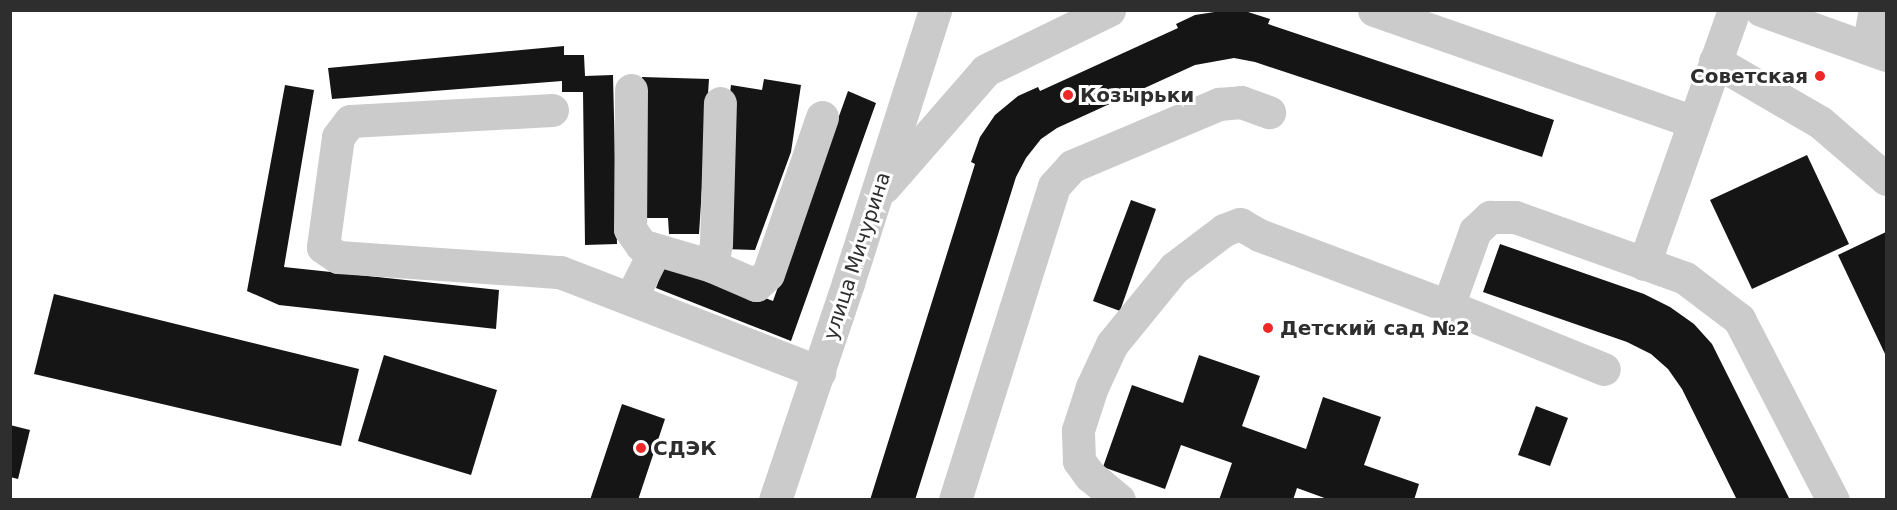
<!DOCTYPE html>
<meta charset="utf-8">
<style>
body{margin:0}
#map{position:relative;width:1897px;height:510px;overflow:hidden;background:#fff;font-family:"DejaVu Sans",sans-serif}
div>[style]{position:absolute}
.building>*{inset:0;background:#151515}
.minor>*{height:33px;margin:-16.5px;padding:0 16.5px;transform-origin:16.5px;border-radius:16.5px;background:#cbcbcb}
.dots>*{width:16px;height:16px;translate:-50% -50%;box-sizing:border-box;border:3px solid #fff;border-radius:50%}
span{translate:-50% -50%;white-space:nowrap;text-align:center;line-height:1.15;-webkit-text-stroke:6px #fff;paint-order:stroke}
.poi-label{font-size:20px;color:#2e2e2e;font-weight:700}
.right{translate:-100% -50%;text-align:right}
.left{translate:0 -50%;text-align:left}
.street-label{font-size:20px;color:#2e2e2e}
.frame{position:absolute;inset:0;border:12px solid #2e2e2e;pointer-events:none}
</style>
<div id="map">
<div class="building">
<div style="clip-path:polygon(1221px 11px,1248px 12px,1270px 19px,1268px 24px,1554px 120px,1542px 157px,1255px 62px,1234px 58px,1195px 65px,1057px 128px,1041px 139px,1026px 158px,1016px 177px,915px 500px,870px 500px,975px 164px,971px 162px,980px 137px,995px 115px,1018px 96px,1038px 87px,1040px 91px,1178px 28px,1176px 24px,1195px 15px)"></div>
<div style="clip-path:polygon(564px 46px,564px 55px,584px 55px,585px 76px,613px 75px,617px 244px,585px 245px,583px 92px,562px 92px,562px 81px,332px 99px,328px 68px)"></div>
<div style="clip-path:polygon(642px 77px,709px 79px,699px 234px,669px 234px,668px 218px,638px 218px)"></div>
<div style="clip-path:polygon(764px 79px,801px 85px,791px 152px,755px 250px,724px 249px,724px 143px,731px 85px,762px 90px)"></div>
<div style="clip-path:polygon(285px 85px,314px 90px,284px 267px,499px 290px,496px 329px,279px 305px,247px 291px)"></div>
<div style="clip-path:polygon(848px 91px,876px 103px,791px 341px,656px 288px,666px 260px,773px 301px)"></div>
<div style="clip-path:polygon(1807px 155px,1849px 244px,1752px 289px,1710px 200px)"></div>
<div style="clip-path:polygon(1131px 200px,1156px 209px,1120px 311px,1093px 301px)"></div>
<div style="clip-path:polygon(1886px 232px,1886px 356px,1838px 255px)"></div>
<div style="clip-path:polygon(1500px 244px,1644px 294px,1670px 307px,1694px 324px,1712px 344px,1790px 500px,1737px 500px,1682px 389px,1668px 369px,1651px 354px,1627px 342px,1483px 292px)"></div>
<div style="clip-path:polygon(54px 294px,359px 369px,341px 446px,34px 374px)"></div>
<div style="clip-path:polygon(384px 355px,497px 390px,471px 475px,358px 441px)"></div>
<div style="clip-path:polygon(1199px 355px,1260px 376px,1242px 426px,1306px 449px,1323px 397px,1381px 417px,1364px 465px,1419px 484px,1414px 500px,1330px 500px,1297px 488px,1293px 500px,1219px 500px,1232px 463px,1181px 445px,1165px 489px,1103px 467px,1132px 385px,1183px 403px)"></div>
<div style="clip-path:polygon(622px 404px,665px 419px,638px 500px,590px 500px)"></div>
<div style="clip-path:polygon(1536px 406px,1568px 418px,1550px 466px,1518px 455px)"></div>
<div style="clip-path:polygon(10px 425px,30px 430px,18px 479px,10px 477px)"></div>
</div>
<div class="minor">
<div style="left:1374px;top:10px;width:339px;rotate:19.3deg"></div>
<div style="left:1761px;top:10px;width:133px;rotate:19.8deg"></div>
<div style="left:1868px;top:48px;width:39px;rotate:-80deg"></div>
<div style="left:1715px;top:61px;width:121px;rotate:30.2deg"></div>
<div style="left:1820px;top:122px;width:87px;rotate:40.8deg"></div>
<div style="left:631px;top:90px;width:139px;rotate:90.4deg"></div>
<div style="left:630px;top:229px;width:19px;rotate:55deg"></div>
<div style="left:641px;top:245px;width:74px;rotate:16.5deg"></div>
<div style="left:712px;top:266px;width:48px;rotate:23.4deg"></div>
<div style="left:756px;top:285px;width:16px;rotate:-43deg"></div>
<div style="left:768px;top:274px;width:166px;rotate:-71deg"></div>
<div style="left:552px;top:110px;width:202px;rotate:176.9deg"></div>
<div style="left:350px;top:121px;width:20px;rotate:127deg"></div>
<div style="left:338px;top:137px;width:111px;rotate:97.8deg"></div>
<div style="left:323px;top:247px;width:18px;rotate:34deg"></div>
<div style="left:338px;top:257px;width:223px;rotate:3.9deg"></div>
<div style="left:560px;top:272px;width:278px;rotate:21.1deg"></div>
<div style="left:884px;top:187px;width:155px;rotate:-48.9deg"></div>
<div style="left:986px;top:70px;width:137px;rotate:-26deg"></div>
<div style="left:1644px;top:264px;width:269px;rotate:-70.5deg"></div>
<div style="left:712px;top:266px;width:22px;rotate:-80deg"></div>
<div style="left:716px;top:244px;width:141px;rotate:-88.4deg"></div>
<div style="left:631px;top:298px;width:54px;rotate:-63.4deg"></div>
<div style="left:1448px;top:306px;width:80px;rotate:-70.2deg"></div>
<div style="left:1475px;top:231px;width:21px;rotate:-43deg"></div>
<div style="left:1490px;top:217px;width:25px"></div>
<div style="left:1515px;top:217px;width:181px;rotate:19.7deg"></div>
<div style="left:1685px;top:278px;width:68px;rotate:37.2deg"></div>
<div style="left:1739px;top:319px;width:204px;rotate:62.6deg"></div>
<div style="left:775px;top:500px;width:229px;rotate:-71.4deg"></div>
<div style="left:848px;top:283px;width:287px;rotate:-72.3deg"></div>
<div style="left:955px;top:500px;width:329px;rotate:-72.5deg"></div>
<div style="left:1054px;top:186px;width:27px;rotate:-48deg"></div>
<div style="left:1072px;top:166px;width:160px;rotate:-22.9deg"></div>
<div style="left:1219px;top:104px;width:22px;rotate:-5deg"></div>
<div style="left:1241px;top:102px;width:30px;rotate:20deg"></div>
<div style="left:1119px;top:500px;width:38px;rotate:-140deg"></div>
<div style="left:1090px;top:476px;width:19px;rotate:-126deg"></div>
<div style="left:1079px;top:461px;width:31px;rotate:-92deg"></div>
<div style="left:1078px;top:430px;width:45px;rotate:-72deg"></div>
<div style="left:1092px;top:387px;width:47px;rotate:-65.1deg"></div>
<div style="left:1112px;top:344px;width:98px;rotate:-50.8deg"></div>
<div style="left:1174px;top:268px;width:63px;rotate:-37.2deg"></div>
<div style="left:1224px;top:230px;width:17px;rotate:-21deg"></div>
<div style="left:1240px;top:224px;width:22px;rotate:30deg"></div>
<div style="left:1259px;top:235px;width:202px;rotate:20.6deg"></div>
<div style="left:1448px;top:306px;width:168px;rotate:22deg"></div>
</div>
<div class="dots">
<div style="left:1820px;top:76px;background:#ed2927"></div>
<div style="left:1068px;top:95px;background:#ed2927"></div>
<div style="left:1268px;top:328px;background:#ed2927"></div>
<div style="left:641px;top:448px;background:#ed2927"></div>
</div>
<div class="poi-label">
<span class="right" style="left:1808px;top:76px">Советская</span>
<span class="left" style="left:1080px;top:95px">Козырьки</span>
<span class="left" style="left:1280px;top:328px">Детский сад №2</span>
<span class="left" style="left:653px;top:448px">СДЭК</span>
</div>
<div class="street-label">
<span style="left:857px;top:256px;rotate:-72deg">улица Мичурина</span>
</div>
<div class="frame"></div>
</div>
